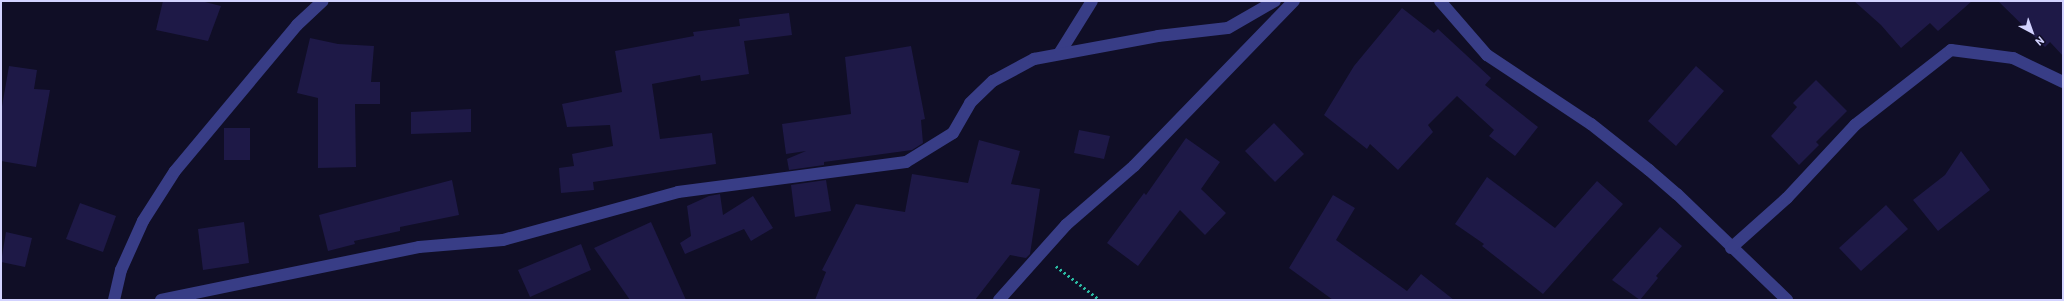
<!DOCTYPE html>
<style>
body{margin:0}
#map{position:relative;width:2064px;height:301px;overflow:hidden;background:#100e26;font-family:Barlow,sans-serif}
div>[style]{position:absolute}
.building>*{inset:0;background:#1e1947}
.path>*{height:2.5px;margin-top:-1.25px;transform-origin:0;background:repeating-linear-gradient(90deg,#2bbba3 0 2px,transparent 0 5px)}
.street>*{height:12px;margin:-6px;padding:0 6px;transform-origin:6px;border-radius:6px;background:#383d86}
span{translate:-50% -50%;white-space:nowrap;text-align:center;line-height:1.15;-webkit-text-stroke:4px #100e26;paint-order:stroke}
.frame{position:absolute;inset:0;border:2px solid #d3d3ff;pointer-events:none}
.north{position:absolute;left:2012px;top:12px;width:40px;height:40px;-webkit-text-stroke:3px #100e26;paint-order:stroke;rotate:139deg;font-size:11px;font-weight:700;line-height:16px;text-align:center;color:#d3d3ff}
.north::after{content:'';display:block;margin:auto;width:14px;height:18px;background:#d3d3ff;clip-path:polygon(50% 0,100% 100%,50% 72%,0 100%)}
</style>
<div id="map">
<div class="building">
<div style="clip-path:polygon(163px 1px,201px 1px,221px 6px,208px 41px,156px 30px)"></div>
<div style="clip-path:polygon(1854px 1px,1972px 1px,1938px 31px,1930px 23px,1901px 48px,1881px 25px)"></div>
<div style="clip-path:polygon(1998px 1px,2063px 1px,2063px 56px,2050px 42px,2045px 47px)"></div>
<div style="clip-path:polygon(1402px 8px,1434px 33px,1438px 29px,1491px 78px,1485px 85px,1538px 127px,1515px 156px,1489px 136px,1494px 130px,1457px 96px,1428px 125px,1433px 132px,1398px 170px,1370px 144px,1367px 149px,1324px 115px,1354px 66px)"></div>
<div style="clip-path:polygon(789px 13px,792px 35px,744px 41px,749px 74px,701px 81px,700px 75px,652px 84px,660px 139px,712px 133px,716px 164px,593px 182px,594px 190px,561px 193px,559px 168px,574px 166px,572px 154px,613px 146px,610px 125px,567px 127px,562px 104px,622px 92px,615px 51px,694px 36px,693px 32px,740px 26px,739px 19px)"></div>
<div style="clip-path:polygon(310px 38px,338px 44px,374px 46px,371px 82px,380px 82px,380px 104px,355px 104px,356px 167px,318px 168px,318px 98px,297px 93px)"></div>
<div style="clip-path:polygon(911px 46px,925px 119px,921px 120px,923px 143px,912px 150px,824px 162px,824px 165px,789px 170px,787px 159px,806px 151px,786px 154px,782px 124px,851px 114px,845px 57px)"></div>
<div style="clip-path:polygon(9px 66px,37px 70px,34px 89px,50px 90px,36px 167px,1px 161px,1px 112px)"></div>
<div style="clip-path:polygon(1696px 66px,1724px 91px,1676px 146px,1648px 121px)"></div>
<div style="clip-path:polygon(1816px 80px,1847px 111px,1816px 142px,1819px 145px,1799px 165px,1771px 136px,1797px 107px,1793px 103px)"></div>
<div style="clip-path:polygon(471px 109px,471px 132px,411px 134px,411px 112px)"></div>
<div style="clip-path:polygon(1274px 123px,1304px 154px,1275px 182px,1245px 151px)"></div>
<div style="clip-path:polygon(224px 128px,250px 128px,250px 160px,224px 160px)"></div>
<div style="clip-path:polygon(1079px 130px,1110px 136px,1104px 159px,1074px 153px)"></div>
<div style="clip-path:polygon(1186px 138px,1220px 162px,1201px 189px,1226px 213px,1205px 235px,1180px 210px,1138px 266px,1107px 243px,1144px 193px,1146px 195px)"></div>
<div style="clip-path:polygon(979px 140px,1020px 151px,1011px 184px,1040px 189px,1030px 254px,1026px 258px,1010px 255px,975px 300px,815px 300px,826px 272px,822px 270px,856px 204px,905px 212px,912px 174px,968px 183px)"></div>
<div style="clip-path:polygon(1961px 151px,1990px 190px,1938px 231px,1913px 200px,1945px 175px)"></div>
<div style="clip-path:polygon(1487px 177px,1555px 228px,1597px 181px,1623px 204px,1543px 294px,1482px 246px,1484px 244px,1455px 224px)"></div>
<div style="clip-path:polygon(452px 180px,459px 215px,400px 227px,400px 231px,354px 241px,355px 244px,328px 251px,319px 215px)"></div>
<div style="clip-path:polygon(826px 180px,831px 211px,795px 217px,791px 185px)"></div>
<div style="clip-path:polygon(720px 194px,723px 215px,753px 196px,773px 228px,751px 241px,744px 229px,685px 254px,680px 243px,691px 236px,687px 206px,709px 196px)"></div>
<div style="clip-path:polygon(1333px 195px,1355px 208px,1336px 240px,1407px 291px,1421px 274px,1454px 300px,1333px 300px,1289px 268px)"></div>
<div style="clip-path:polygon(80px 203px,116px 216px,103px 252px,66px 239px)"></div>
<div style="clip-path:polygon(1886px 205px,1908px 229px,1861px 271px,1839px 248px)"></div>
<div style="clip-path:polygon(244px 222px,249px 263px,203px 270px,198px 229px)"></div>
<div style="clip-path:polygon(651px 222px,686px 300px,630px 300px,594px 248px)"></div>
<div style="clip-path:polygon(1660px 227px,1682px 246px,1656px 276px,1658px 278px,1640px 300px,1612px 280px)"></div>
<div style="clip-path:polygon(6px 232px,32px 238px,25px 267px,1px 262px)"></div>
<div style="clip-path:polygon(581px 244px,591px 270px,530px 297px,518px 270px)"></div>
</div>
<div class="path">
<div style="left:1056px;top:266px;width:56px;rotate:37.7deg"></div>
</div>
<div class="street">
<div style="left:1440px;top:1px;width:72px;rotate:49deg"></div>
<div style="left:1487px;top:55px;width:125px;rotate:33.6deg"></div>
<div style="left:1591px;top:124px;width:74px;rotate:38.4deg"></div>
<div style="left:1649px;top:170px;width:37px;rotate:41deg"></div>
<div style="left:1677px;top:194px;width:153px;rotate:43.9deg"></div>
<div style="left:1059px;top:54px;width:62px;rotate:-58.1deg"></div>
<div style="left:1731px;top:248px;width:75px;rotate:-41.8deg"></div>
<div style="left:1787px;top:198px;width:100px;rotate:-47deg"></div>
<div style="left:1855px;top:125px;width:122px;rotate:-38deg"></div>
<div style="left:1951px;top:50px;width:63px;rotate:7.4deg"></div>
<div style="left:2013px;top:58px;width:55px;rotate:25.6deg"></div>
<div style="left:114px;top:300px;width:31px;rotate:-77deg"></div>
<div style="left:121px;top:270px;width:54px;rotate:-65.8deg"></div>
<div style="left:143px;top:221px;width:59px;rotate:-57.4deg"></div>
<div style="left:175px;top:171px;width:190px;rotate:-50.1deg"></div>
<div style="left:297px;top:25px;width:35px;rotate:-43deg"></div>
<div style="left:161px;top:300px;width:263px;rotate:-11.6deg"></div>
<div style="left:419px;top:247px;width:84px;rotate:-4.8deg"></div>
<div style="left:503px;top:240px;width:181px;rotate:-15.3deg"></div>
<div style="left:678px;top:192px;width:230px;rotate:-7.5deg"></div>
<div style="left:906px;top:162px;width:55px;rotate:-31.7deg"></div>
<div style="left:953px;top:133px;width:34px;rotate:-60deg"></div>
<div style="left:970px;top:103px;width:32px;rotate:-44deg"></div>
<div style="left:993px;top:81px;width:47px;rotate:-28.2deg"></div>
<div style="left:1034px;top:59px;width:126px;rotate:-10.5deg"></div>
<div style="left:1158px;top:36px;width:70px;rotate:-6.5deg"></div>
<div style="left:1228px;top:28px;width:54px;rotate:-29.9deg"></div>
<div style="left:999px;top:300px;width:101px;rotate:-48.2deg"></div>
<div style="left:1066px;top:225px;width:90px;rotate:-40.9deg"></div>
<div style="left:1134px;top:166px;width:230px;rotate:-45.9deg"></div>
</div>
<div class="frame"></div>
<div class="north">N</div>
</div>
